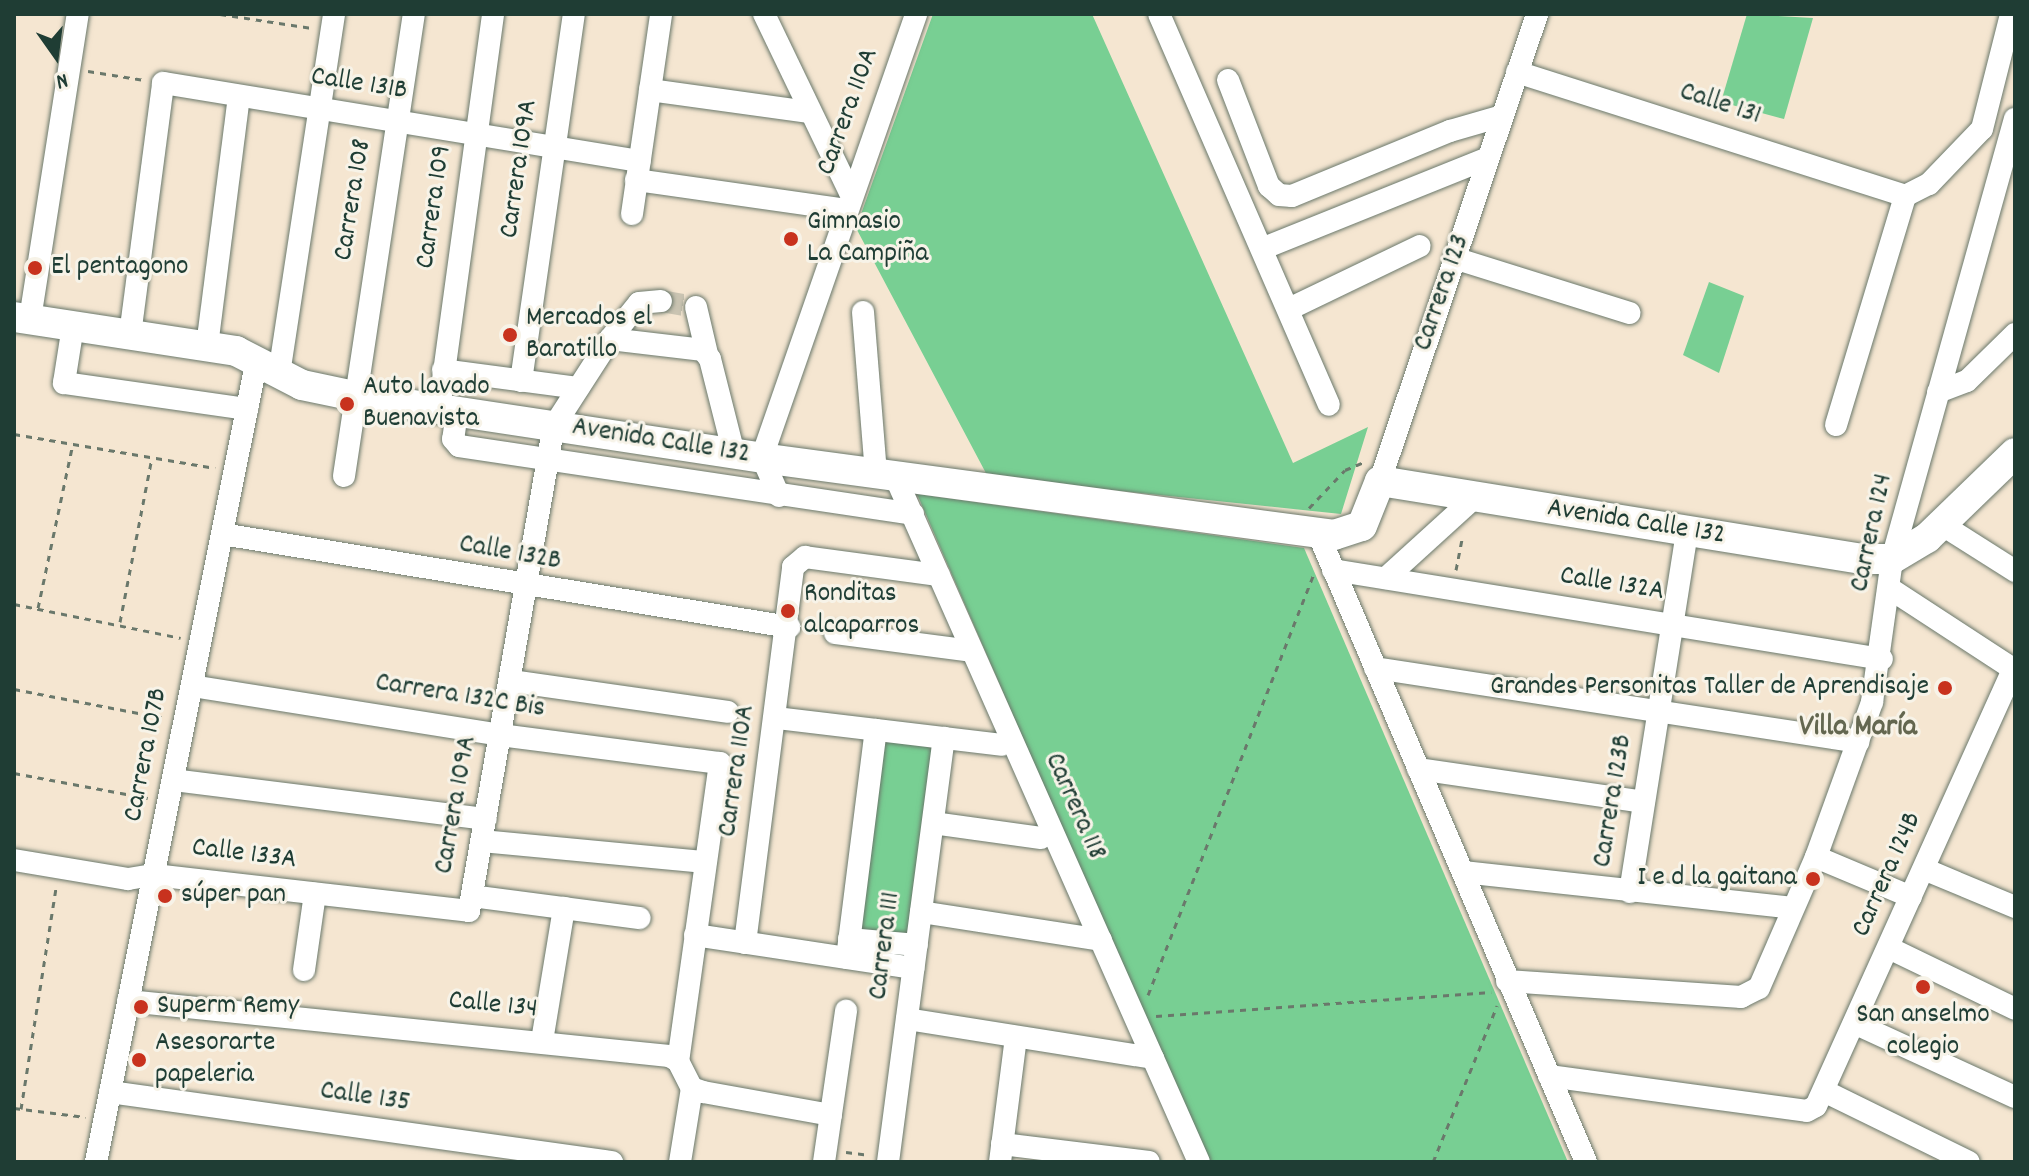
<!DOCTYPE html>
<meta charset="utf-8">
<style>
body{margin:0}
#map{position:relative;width:2029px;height:1176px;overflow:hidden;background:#f5e6d1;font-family:Dekko,sans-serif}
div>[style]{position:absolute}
.green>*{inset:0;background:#78cf93}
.minor-tunnel>*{height:22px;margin-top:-11px;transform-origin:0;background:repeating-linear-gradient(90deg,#cac4b2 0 22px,transparent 0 33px)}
.path>*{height:3px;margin-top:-1.5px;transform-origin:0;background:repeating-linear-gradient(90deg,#6a786b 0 6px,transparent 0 12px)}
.roads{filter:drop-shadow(0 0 2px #6a786b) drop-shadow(0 0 2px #6a786b)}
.minor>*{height:22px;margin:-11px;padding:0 11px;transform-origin:11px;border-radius:11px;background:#fff}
.major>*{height:30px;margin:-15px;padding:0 15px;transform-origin:15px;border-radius:15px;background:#fff}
.dots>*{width:22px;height:22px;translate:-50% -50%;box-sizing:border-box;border:4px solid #f7f3e8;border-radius:50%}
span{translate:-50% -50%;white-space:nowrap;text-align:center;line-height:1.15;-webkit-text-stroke:6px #f7f3e8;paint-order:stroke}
.street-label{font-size:28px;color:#1f3d34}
.poi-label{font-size:28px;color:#1f3d34}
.left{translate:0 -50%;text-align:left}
.right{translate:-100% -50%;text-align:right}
.neighbourhood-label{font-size:30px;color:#646750;font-weight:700}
.frame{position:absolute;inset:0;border:16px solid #1f3d34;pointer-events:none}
.north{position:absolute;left:16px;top:16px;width:80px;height:80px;-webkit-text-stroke:6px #f7f3e8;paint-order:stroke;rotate:166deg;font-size:22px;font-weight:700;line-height:32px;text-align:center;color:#1f3d34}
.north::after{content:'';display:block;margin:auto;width:28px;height:36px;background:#1f3d34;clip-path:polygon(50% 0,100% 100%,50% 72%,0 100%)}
</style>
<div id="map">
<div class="green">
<div style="clip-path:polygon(933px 14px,1092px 14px,1293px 463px,1368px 427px,1341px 514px,988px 477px,856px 228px)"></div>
<div style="clip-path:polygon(1747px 14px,1813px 18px,1784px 119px,1721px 102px)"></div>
<div style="clip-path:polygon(1709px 282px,1744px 296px,1719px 373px,1683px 355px)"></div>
<div style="clip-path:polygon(917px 494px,1304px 548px,1568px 1162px,1207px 1162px)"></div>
<div style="clip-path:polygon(883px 737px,937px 745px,910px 951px,855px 944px)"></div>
</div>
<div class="minor-tunnel">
<div style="left:661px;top:301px;width:36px;rotate:10deg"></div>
</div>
<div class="path">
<div style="left:220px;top:14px;width:93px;rotate:8.7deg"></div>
<div style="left:88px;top:71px;width:57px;rotate:9.1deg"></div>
<div style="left:14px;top:434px;width:204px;rotate:9.6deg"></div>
<div style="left:1309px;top:508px;width:52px;rotate:-46.5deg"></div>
<div style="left:1345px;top:470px;width:21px;rotate:-23deg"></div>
<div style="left:1456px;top:570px;width:36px;rotate:-79deg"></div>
<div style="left:14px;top:604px;width:170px;rotate:11.5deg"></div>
<div style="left:38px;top:608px;width:168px;rotate:-78deg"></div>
<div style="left:120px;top:622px;width:167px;rotate:-79deg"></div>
<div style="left:14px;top:689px;width:153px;rotate:10.9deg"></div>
<div style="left:14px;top:773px;width:136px;rotate:10.6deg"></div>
<div style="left:1148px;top:995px;width:453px;rotate:-68.5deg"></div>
<div style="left:1156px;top:1016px;width:336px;rotate:-4.1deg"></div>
<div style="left:14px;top:1108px;width:72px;rotate:7.2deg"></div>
<div style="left:21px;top:1109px;width:225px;rotate:-81deg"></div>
<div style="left:846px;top:1152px;width:24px;rotate:7deg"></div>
<div style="left:1433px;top:1162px;width:169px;rotate:-67.7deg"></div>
</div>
<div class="roads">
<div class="minor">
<div style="left:764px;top:14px;width:201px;rotate:64.3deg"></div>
<div style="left:1159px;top:14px;width:426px;rotate:66.5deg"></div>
<div style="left:1517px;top:72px;width:407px;rotate:17.7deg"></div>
<div style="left:1228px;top:80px;width:114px;rotate:68.9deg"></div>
<div style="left:1269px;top:186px;width:13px;rotate:42deg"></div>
<div style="left:1279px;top:195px;width:13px;rotate:4deg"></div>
<div style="left:1292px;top:196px;width:171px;rotate:-22.4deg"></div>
<div style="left:1450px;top:131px;width:54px;rotate:-16.1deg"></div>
<div style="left:650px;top:90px;width:161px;rotate:7.9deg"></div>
<div style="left:636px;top:180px;width:212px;rotate:8.1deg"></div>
<div style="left:632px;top:214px;width:202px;rotate:-81.7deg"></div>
<div style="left:1264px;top:248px;width:241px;rotate:-21.9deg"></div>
<div style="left:1454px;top:258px;width:184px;rotate:17.4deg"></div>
<div style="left:696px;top:307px;width:48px;rotate:76.8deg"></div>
<div style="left:1289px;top:309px;width:145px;rotate:-25.7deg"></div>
<div style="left:863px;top:312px;width:162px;rotate:85.4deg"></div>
<div style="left:30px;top:319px;width:309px;rotate:-81.1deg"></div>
<div style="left:73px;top:326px;width:58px;rotate:99deg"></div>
<div style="left:64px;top:383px;width:185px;rotate:8.1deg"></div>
<div style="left:130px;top:335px;width:254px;rotate:-82.5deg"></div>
<div style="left:163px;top:83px;width:483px;rotate:9.3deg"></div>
<div style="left:610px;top:339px;width:46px;rotate:-51.1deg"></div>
<div style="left:639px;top:303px;width:22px;rotate:-5deg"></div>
<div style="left:207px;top:346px;width:252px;rotate:-82.7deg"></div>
<div style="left:443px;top:370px;width:136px;rotate:7.6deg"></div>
<div style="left:279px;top:374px;width:364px;rotate:-81.3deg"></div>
<div style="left:521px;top:381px;width:371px;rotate:-81.8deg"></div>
<div style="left:1938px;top:392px;width:31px;rotate:-21deg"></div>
<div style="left:1967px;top:381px;width:67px;rotate:-44.4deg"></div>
<div style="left:439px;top:409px;width:399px;rotate:-82.2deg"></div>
<div style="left:457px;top:412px;width:27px;rotate:98deg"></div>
<div style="left:453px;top:439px;width:9px;rotate:49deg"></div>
<div style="left:459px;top:446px;width:459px;rotate:8.5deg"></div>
<div style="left:1836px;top:425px;width:239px;rotate:-73.2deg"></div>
<div style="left:1905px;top:196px;width:27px;rotate:-27deg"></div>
<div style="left:1929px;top:184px;width:76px;rotate:-46.1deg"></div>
<div style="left:1982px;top:129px;width:119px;rotate:-75.8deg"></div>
<div style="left:344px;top:476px;width:467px;rotate:-81.4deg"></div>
<div style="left:895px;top:476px;width:750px;rotate:66.1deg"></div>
<div style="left:1380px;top:481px;width:493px;rotate:-71.4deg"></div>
<div style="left:779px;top:496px;width:43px;rotate:-113.6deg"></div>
<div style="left:762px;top:457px;width:469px;rotate:-70.8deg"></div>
<div style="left:1941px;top:524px;width:88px;rotate:32.4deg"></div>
<div style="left:1318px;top:533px;width:684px;rotate:66.92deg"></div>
<div style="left:222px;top:534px;width:575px;rotate:9.31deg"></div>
<div style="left:1333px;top:570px;width:556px;rotate:9.21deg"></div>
<div style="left:1386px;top:578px;width:120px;rotate:-42.3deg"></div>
<div style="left:1889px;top:588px;width:150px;rotate:33.1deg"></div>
<div style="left:835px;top:633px;width:138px;rotate:7.5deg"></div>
<div style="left:1375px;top:668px;width:489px;rotate:8.7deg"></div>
<div style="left:511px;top:681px;width:219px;rotate:8.1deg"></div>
<div style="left:192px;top:686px;width:312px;rotate:9deg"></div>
<div style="left:500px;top:735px;width:222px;rotate:7.3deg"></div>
<div style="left:720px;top:763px;width:301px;rotate:98deg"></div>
<div style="left:776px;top:718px;width:227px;rotate:6.8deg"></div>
<div style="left:1418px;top:769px;width:228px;rotate:8.3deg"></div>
<div style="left:173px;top:780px;width:315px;rotate:7.1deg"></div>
<div style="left:933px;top:823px;width:109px;rotate:7.9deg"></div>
<div style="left:482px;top:841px;width:224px;rotate:5.4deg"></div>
<div style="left:1816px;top:857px;width:103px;rotate:22.8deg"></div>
<div style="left:14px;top:860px;width:116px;rotate:9.5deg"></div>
<div style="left:128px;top:879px;width:26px;rotate:-9deg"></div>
<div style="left:154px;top:875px;width:317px;rotate:6.5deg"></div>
<div style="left:469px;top:911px;width:492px;rotate:-80.1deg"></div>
<div style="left:554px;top:426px;width:103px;rotate:-57.2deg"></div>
<div style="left:610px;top:339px;width:94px;rotate:6.7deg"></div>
<div style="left:703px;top:350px;width:11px;rotate:52deg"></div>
<div style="left:710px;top:359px;width:98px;rotate:75.8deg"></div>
<div style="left:1924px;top:869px;width:99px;rotate:22.7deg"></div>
<div style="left:1463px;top:872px;width:332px;rotate:6.2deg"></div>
<div style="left:1630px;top:892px;width:365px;rotate:-81deg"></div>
<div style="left:472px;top:896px;width:169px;rotate:7.5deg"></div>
<div style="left:921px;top:912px;width:182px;rotate:8.8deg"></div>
<div style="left:695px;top:935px;width:221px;rotate:8.6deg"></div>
<div style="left:849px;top:939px;width:68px;rotate:5deg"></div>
<div style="left:745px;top:943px;width:379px;rotate:-82.7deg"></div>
<div style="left:793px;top:567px;width:16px;rotate:-40deg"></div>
<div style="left:805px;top:557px;width:135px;rotate:7.7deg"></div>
<div style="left:1889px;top:948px;width:140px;rotate:25.8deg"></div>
<div style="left:847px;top:958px;width:230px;rotate:-82.8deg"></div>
<div style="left:304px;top:970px;width:77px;rotate:-81.8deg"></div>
<div style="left:1507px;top:981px;width:235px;rotate:3.9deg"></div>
<div style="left:1741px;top:997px;width:20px;rotate:-27deg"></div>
<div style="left:1759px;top:988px;width:143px;rotate:-66.5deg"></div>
<div style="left:1816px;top:857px;width:165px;rotate:-70.1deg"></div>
<div style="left:1872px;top:702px;width:144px;rotate:-82deg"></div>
<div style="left:1892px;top:559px;width:457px;rotate:-74.4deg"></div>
<div style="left:128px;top:1001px;width:544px;rotate:5.8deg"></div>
<div style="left:669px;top:1056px;width:10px;rotate:29deg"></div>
<div style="left:678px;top:1061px;width:30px;rotate:63deg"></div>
<div style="left:692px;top:1088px;width:12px;rotate:20deg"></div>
<div style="left:703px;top:1092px;width:130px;rotate:10.2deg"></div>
<div style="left:907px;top:1019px;width:249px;rotate:9deg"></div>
<div style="left:1854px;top:1023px;width:177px;rotate:24.7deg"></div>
<div style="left:542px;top:1041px;width:135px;rotate:-80.6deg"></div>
<div style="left:1549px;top:1076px;width:260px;rotate:7.7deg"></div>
<div style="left:1807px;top:1111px;width:10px;rotate:-29deg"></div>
<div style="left:1816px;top:1106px;width:481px;rotate:-65.7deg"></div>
<div style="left:1824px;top:1091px;width:161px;rotate:26.1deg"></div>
<div style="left:110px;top:1092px;width:507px;rotate:7.94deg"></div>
<div style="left:1002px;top:1144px;width:148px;rotate:7deg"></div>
<div style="left:96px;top:1162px;width:819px;rotate:-78.66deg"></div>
<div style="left:680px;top:1162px;width:75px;rotate:-80.8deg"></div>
<div style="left:824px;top:1162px;width:153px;rotate:-81.7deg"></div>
<div style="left:888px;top:1162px;width:428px;rotate:-82.5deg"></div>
<div style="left:1000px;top:1162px;width:126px;rotate:-82.7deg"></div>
</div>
<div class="major">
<div style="left:14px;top:317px;width:225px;rotate:8.7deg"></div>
<div style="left:236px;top:351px;width:74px;rotate:27.3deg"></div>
<div style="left:302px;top:385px;width:53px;rotate:11.9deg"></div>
<div style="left:354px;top:396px;width:420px;rotate:8.6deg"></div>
<div style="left:769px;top:459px;width:570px;rotate:7.66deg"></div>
<div style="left:1334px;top:535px;width:29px;rotate:-18deg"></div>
<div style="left:1362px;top:526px;width:48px;rotate:-68.2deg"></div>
<div style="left:1380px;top:481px;width:489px;rotate:9.2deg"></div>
<div style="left:1863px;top:559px;width:29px"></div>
<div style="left:1892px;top:559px;width:41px;rotate:-31deg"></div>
<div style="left:1927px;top:538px;width:122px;rotate:-44deg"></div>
</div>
</div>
<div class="dots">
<div style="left:791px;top:239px;background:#c8321e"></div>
<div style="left:35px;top:268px;background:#c8321e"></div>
<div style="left:510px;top:335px;background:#c8321e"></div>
<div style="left:347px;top:404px;background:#c8321e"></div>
<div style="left:788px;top:611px;background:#c8321e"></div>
<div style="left:1945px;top:688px;background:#c8321e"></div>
<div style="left:1813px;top:879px;background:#c8321e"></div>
<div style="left:165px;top:896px;background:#c8321e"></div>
<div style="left:1923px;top:987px;background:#c8321e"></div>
<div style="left:141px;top:1007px;background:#c8321e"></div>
<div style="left:139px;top:1060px;background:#c8321e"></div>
</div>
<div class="street-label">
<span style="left:359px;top:85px;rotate:9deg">Calle 131B</span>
<span style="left:1720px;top:105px;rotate:18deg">Calle 131</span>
<span style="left:849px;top:112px;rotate:-70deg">Carrera 110A</span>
<span style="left:520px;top:169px;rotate:-82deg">Carrera 109A</span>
<span style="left:354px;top:200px;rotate:-81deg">Carrera 108</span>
<span style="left:435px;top:207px;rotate:-82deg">Carrera 109</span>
<span style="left:1443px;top:293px;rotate:-71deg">Carrera 123</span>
<span style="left:661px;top:442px;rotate:9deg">Avenida Calle 132</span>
<span style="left:1636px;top:523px;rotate:9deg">Avenida Calle 132</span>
<span style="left:1873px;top:533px;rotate:-78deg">Carrera 124</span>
<span style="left:510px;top:554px;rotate:10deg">Calle 132B</span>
<span style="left:1612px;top:585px;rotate:9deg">Calle 132A</span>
<span style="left:460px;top:697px;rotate:9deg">Carrera 132C Bis</span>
<span style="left:147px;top:755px;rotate:-79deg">Carrera 107B</span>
<span style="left:738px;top:771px;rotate:-82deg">Carrera 110A</span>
<span style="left:1614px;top:801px;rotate:-81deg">Carrera 123B</span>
<span style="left:457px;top:805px;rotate:-80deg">Carrera 109A</span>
<span style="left:1074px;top:807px;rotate:66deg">Carrera 118</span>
<span style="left:244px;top:855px;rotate:7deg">Calle 133A</span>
<span style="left:1888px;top:875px;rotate:-66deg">Carrera 124B</span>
<span style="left:886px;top:946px;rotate:-83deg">Carrera 111</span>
<span style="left:493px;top:1006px;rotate:6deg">Calle 134</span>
<span style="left:365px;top:1098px;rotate:8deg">Calle 135</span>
</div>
<div class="poi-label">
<span class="left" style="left:807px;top:239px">Gimnasio<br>La Campiña</span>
<span class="left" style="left:51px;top:268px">El pentagono</span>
<span class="left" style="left:526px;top:335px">Mercados el<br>Baratillo</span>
<span class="left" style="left:363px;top:404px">Auto lavado<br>Buenavista</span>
<span class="left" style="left:804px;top:611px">Ronditas<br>alcaparros</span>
<span class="right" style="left:1929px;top:688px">Grandes Personitas Taller de Aprendisaje</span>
<span class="right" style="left:1797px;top:879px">I e d la gaitana</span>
<span class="left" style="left:181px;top:896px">súper pan</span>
<span class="left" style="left:157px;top:1007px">Superm Remy</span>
<span style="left:1923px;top:1032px">San anselmo<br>colegio</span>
<span class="left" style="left:155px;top:1060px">Asesorarte<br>papeleria</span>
</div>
<div class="neighbourhood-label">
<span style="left:1858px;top:729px">Villa María</span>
</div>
<div class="frame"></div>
<div class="north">N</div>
</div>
